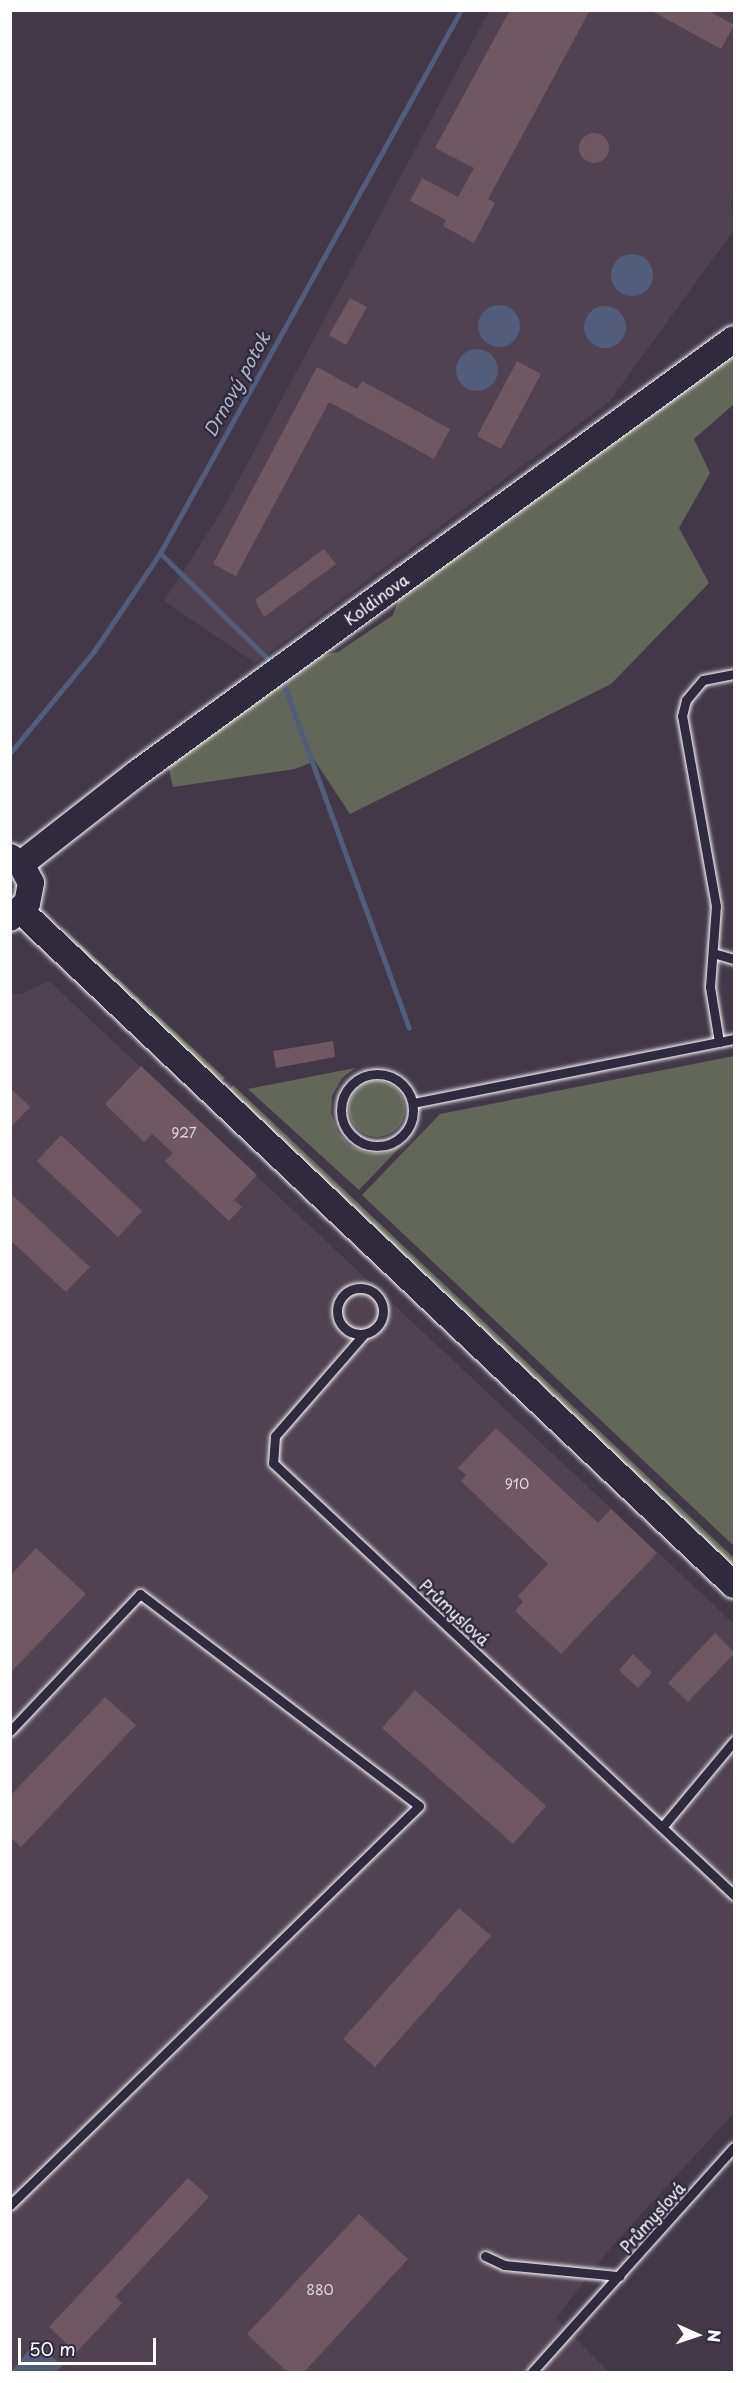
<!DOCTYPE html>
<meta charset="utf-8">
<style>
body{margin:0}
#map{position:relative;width:745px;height:2383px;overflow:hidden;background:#423848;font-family:"Playpen Sans",sans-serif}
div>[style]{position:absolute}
.built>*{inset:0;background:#504250}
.green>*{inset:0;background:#636759}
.round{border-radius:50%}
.water>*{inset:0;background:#515d7a}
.stream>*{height:5px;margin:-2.5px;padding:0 2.5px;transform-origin:2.5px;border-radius:2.5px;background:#515d7a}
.building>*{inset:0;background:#6f5861}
.roads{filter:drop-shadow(0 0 2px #fff) drop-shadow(0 0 2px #fff)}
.lane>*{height:9px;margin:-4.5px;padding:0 4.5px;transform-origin:4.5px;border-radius:4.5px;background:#2f2a3d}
.lane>.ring{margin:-4.5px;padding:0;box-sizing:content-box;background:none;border:9px solid #2f2a3d;border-radius:50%}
.secondary>*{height:26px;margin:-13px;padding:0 13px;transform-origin:13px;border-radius:13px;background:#2f2a3d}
span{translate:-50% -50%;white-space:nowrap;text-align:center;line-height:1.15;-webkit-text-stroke:5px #2f2a3d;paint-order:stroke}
.number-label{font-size:14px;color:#dbd5d8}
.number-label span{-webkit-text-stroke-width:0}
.street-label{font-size:16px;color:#fff}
.water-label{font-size:18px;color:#b1b6c3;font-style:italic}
.frame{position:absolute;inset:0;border:12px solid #fff;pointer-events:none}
.north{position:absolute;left:667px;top:2305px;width:60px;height:60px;-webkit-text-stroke:4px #2f2a3d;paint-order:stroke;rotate:93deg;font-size:16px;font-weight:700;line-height:24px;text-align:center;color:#fff}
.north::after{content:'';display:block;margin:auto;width:21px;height:27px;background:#fff;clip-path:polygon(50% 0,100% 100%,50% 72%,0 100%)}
.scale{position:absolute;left:18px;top:2338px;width:138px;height:27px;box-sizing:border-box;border:3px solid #fff;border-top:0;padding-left:8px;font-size:18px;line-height:21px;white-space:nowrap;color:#fff;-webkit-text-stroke:4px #2f2a3d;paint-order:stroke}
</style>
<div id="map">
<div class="built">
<div style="clip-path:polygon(489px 11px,734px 11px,734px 195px,731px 201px,734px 230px,609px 402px,255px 663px,164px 601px,223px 509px)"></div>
<div style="clip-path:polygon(49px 981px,734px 1624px,734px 2113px,612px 2246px,556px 2318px,609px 2372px,11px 2372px,10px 994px,21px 994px)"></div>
</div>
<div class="green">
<div style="clip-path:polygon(734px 352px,734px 404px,694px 439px,710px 473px,679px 528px,709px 583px,611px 684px,350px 814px,315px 761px,295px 769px,173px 787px,167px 761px,309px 658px,338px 652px,393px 615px,401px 593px)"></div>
<div style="clip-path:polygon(64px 929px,225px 1078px,220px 1083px,91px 961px)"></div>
<div style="clip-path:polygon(734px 1056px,734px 1546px,362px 1195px,440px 1114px)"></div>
<div style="clip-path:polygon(355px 1068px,342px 1078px,332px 1096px,331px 1113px,338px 1132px,349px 1145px,368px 1153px,385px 1153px,401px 1146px,359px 1190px,248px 1089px)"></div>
<div class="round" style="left:349px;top:1081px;width:56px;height:56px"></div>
<div style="clip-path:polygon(233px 1085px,734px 1558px,734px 1568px,228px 1091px)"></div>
</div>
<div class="water">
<div class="round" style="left:611px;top:254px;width:42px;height:42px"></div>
<div class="round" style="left:478px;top:305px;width:42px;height:42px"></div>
<div class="round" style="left:584px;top:306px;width:42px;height:42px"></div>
<div class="round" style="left:456px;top:349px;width:42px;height:42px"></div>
<div style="clip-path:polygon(36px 2341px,62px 2366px,56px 2372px,11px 2372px)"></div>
</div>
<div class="stream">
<div style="left:160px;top:553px;width:153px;rotate:44.5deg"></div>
<div style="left:283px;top:682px;width:368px;rotate:70deg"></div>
<div style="left:10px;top:753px;width:132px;rotate:-50.5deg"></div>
<div style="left:94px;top:651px;width:118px;rotate:-56deg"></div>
<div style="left:160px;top:553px;width:621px;rotate:-61deg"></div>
</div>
<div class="building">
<div style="clip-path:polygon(510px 10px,590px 10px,488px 199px,495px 203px,474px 243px,443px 226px,446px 220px,410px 201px,422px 178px,458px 197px,474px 168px,435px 148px)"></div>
<div style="clip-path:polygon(650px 10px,707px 10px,734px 25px,721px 49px)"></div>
<div class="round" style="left:579px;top:133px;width:30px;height:30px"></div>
<div style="clip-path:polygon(350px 298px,367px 307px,346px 345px,329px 335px)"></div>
<div style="clip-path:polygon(517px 361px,541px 374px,501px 449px,477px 436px)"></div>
<div style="clip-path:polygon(317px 367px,357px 389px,362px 381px,450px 429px,434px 459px,329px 402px,236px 576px,213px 564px)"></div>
<div style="clip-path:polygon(324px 549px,336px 564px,264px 617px,255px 600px)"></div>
<div style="clip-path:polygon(333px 1041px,335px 1057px,276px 1068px,273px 1051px)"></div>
<div style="clip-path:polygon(141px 1066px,257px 1175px,234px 1200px,242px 1207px,229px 1221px,165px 1161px,173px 1153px,152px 1134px,144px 1142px,105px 1104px)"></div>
<div style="clip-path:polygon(10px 1088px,30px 1107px,10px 1128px)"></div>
<div style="clip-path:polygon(61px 1135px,142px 1211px,118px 1237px,37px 1161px)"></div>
<div style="clip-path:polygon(10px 1193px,90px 1267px,66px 1292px,10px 1240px)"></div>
<div style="clip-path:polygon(496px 1428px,598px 1523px,611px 1509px,657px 1553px,561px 1654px,515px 1611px,523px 1602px,518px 1596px,548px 1564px,461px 1481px,466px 1475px,458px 1468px)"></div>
<div style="clip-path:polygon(36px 1548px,86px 1594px,10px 1673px,10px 1576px)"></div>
<div style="clip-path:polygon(715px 1633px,735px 1653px,688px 1702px,668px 1683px)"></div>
<div style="clip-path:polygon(633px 1654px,652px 1673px,638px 1688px,619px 1670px)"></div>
<div style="clip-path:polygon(415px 1690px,546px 1806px,513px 1844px,382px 1728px)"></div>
<div style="clip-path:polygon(105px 1697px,136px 1725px,21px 1847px,10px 1837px,10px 1796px)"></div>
<div style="clip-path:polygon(459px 1908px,491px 1936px,375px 2067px,343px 2039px)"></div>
<div style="clip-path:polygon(188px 2178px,209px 2197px,115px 2297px,122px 2303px,76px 2353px,49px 2327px)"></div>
<div style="clip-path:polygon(359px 2214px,408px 2259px,303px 2373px,288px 2373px,247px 2334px)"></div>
</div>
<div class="roads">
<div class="lane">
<div style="left:713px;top:953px;width:22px;rotate:16deg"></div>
<div style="left:719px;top:1042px;width:56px;rotate:-99.3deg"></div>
<div style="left:710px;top:987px;width:81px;rotate:-85.8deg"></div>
<div style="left:716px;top:906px;width:193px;rotate:-100.1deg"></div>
<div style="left:682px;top:716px;width:16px;rotate:-76deg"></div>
<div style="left:686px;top:700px;width:26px;rotate:-50deg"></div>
<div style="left:703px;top:680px;width:32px;rotate:-11deg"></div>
<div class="ring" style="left:341px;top:1074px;width:63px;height:63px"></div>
<div style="left:413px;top:1103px;width:327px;rotate:-11.3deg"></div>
<div class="ring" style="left:337px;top:1288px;width:37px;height:37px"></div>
<div style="left:364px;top:1334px;width:135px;rotate:131.1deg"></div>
<div style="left:275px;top:1436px;width:27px;rotate:94deg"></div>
<div style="left:273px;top:1463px;width:632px;rotate:43.14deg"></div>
<div style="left:10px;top:1731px;width:189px;rotate:-46.5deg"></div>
<div style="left:140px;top:1594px;width:350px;rotate:37.2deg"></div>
<div style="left:419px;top:1806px;width:571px;rotate:135.71deg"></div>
<div style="left:663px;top:1826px;width:111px;rotate:-50.1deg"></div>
<div style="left:485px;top:2256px;width:21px;rotate:25deg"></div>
<div style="left:504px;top:2265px;width:116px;rotate:5.5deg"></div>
<div style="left:532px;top:2372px;width:302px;rotate:-48.1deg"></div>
</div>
<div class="secondary">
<div style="left:10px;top:857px;width:13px;rotate:32deg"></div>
<div style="left:21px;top:864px;width:21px;rotate:62deg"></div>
<div style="left:31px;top:883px;width:20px;rotate:101deg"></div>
<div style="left:27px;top:903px;width:23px;rotate:139deg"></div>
<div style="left:21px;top:864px;width:146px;rotate:-38deg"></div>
<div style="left:136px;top:774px;width:739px;rotate:-36.03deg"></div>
<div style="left:21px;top:911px;width:981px;rotate:43.39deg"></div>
</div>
</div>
<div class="number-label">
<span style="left:184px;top:1133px">927</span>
<span style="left:517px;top:1484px">910</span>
<span style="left:320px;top:2290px">880</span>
</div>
<div class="street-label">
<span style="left:376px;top:599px;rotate:-36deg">Koldinova</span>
<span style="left:455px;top:1612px;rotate:43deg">Průmyslová</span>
<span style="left:652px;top:2217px;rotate:-48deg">Průmyslová</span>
</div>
<div class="water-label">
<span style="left:237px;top:384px;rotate:-61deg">Drnový potok</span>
</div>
<div class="frame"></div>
<div class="north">N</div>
<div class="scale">50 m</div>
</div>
